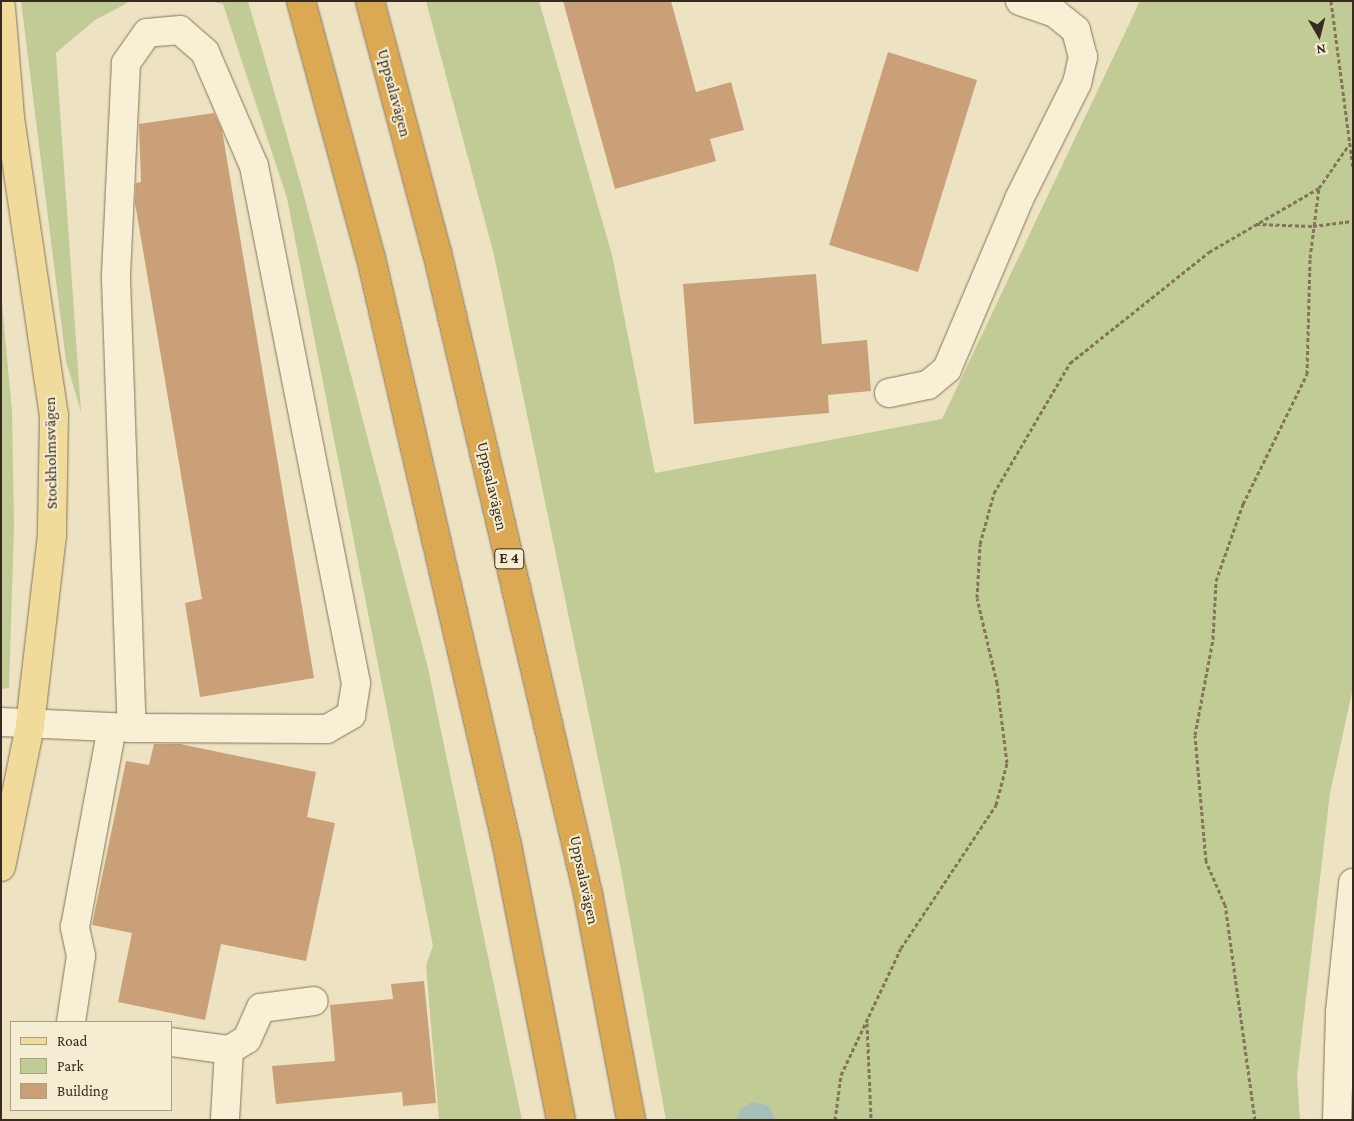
<!DOCTYPE html>
<meta charset="utf-8">
<style>
body{margin:0}
#map{position:relative;width:1354px;height:1121px;overflow:hidden;background:#ede3c2;font-family:"Crimson Pro",serif}
div>[style]{position:absolute}
.green>*{inset:0;background:#c1cb96}
.water>*{inset:0;background:#a4c0b9}
.building>*{inset:0;background:#caa079}
.path>*{height:3px;margin-top:-1.5px;transform-origin:0;background:repeating-linear-gradient(90deg,#86745a 0 4px,transparent 0 6.5px)}
.roads{filter:drop-shadow(0 0 1px #86745a) drop-shadow(0 0 1px #86745a)}
.minor>*{height:28px;margin:-14px;padding:0 14px;transform-origin:14px;border-radius:14px;background:#f8f0d5}
.major>*{height:28px;margin:-14px;padding:0 14px;transform-origin:14px;border-radius:14px;background:#f0db9a}
.highway>*{height:28px;margin:-14px;padding:0 14px;transform-origin:14px;border-radius:14px;background:#dba854}
span{translate:-50% -50%;white-space:nowrap;text-align:center;line-height:1.15;-webkit-text-stroke:4px #f4edd1;paint-order:stroke}
.shield-label span{padding:1px 4px;background:#f4edd1;border:1px solid;border-radius:4px;-webkit-text-stroke-width:0}
.shield-label{font-size:15px;color:#362b1e;font-weight:700}
.street-label{font-size:16px;color:#362b1e}
.frame{position:absolute;inset:0;border:2px solid #362b1e;pointer-events:none}
.legend{position:absolute;left:10px;top:1021px;width:162px;height:90px;box-sizing:border-box;background:#f4edd1;border:1px solid #a89f89;margin:0;padding:6px 9px;list-style:none;font-size:15px;color:#362b1e}
.legend li{display:flex;align-items:center;gap:10px;height:25px}
.legend b{width:25px;border:1px solid #a89f89}
.north{position:absolute;left:1294px;top:10px;width:50px;height:50px;-webkit-text-stroke:4px #f4edd1;paint-order:stroke;rotate:172deg;font-size:14px;font-weight:700;line-height:20px;text-align:center;color:#362b1e}
.north::after{content:'';display:block;margin:auto;width:18px;height:22px;background:#362b1e;clip-path:polygon(50% 0,100% 100%,50% 72%,0 100%)}
</style>
<div id="map">
<div class="green">
<div style="clip-path:polygon(21px 1px,131px 1px,95px 20px,56px 53px,81px 412px,66px 361px)"></div>
<div style="clip-path:polygon(208px 1px,248px 1px,303px 192px,428px 668px,522px 1120px,439px 1120px,426px 965px,433px 946px,287px 198px,223px 4px)"></div>
<div style="clip-path:polygon(426px 1px,539px 1px,612px 255px,655px 473px,942px 419px,1140px 1px,1353px 1px,1353px 688px,1330px 793px,1297px 1076px,1300px 1120px,666px 1120px,620px 865px,494px 255px)"></div>
<div style="clip-path:polygon(1px 292px,12px 412px,14px 526px,9px 688px,1px 689px)"></div>
</div>
<div class="water">
<div style="clip-path:polygon(752px 1102px,769px 1106px,775px 1120px,737px 1120px,740px 1109px)"></div>
</div>
<div class="building">
<div style="clip-path:polygon(563px 1px,671px 1px,696px 92px,731px 82px,744px 130px,710px 139px,716px 161px,615px 189px)"></div>
<div style="clip-path:polygon(888px 52px,977px 80px,918px 272px,829px 245px)"></div>
<div style="clip-path:polygon(214px 113px,222px 130px,314px 678px,200px 697px,185px 603px,202px 599px,135px 203px,136px 183px,141px 182px,139px 124px)"></div>
<div style="clip-path:polygon(816px 274px,822px 344px,867px 340px,871px 391px,828px 395px,829px 413px,694px 424px,683px 284px)"></div>
<div style="clip-path:polygon(154px 744px,180px 744px,316px 772px,307px 817px,335px 823px,306px 961px,221px 944px,205px 1020px,118px 1002px,132px 933px,92px 925px,126px 761px,149px 765px)"></div>
<div style="clip-path:polygon(424px 981px,436px 1103px,403px 1106px,402px 1092px,276px 1104px,272px 1066px,335px 1061px,330px 1005px,393px 999px,391px 984px)"></div>
</div>
<div class="path">
<div style="left:1331px;top:1px;width:168px;rotate:82.5deg"></div>
<div style="left:1256px;top:224px;width:57px;rotate:2deg"></div>
<div style="left:1313px;top:226px;width:40px;rotate:-7.1deg"></div>
<div style="left:867px;top:1023px;width:97px;rotate:87.6deg"></div>
<div style="left:835px;top:1120px;width:45px;rotate:-82.4deg"></div>
<div style="left:841px;top:1075px;width:140px;rotate:-64.7deg"></div>
<div style="left:901px;top:948px;width:172px;rotate:-56.4deg"></div>
<div style="left:996px;top:805px;width:43px;rotate:-75.3deg"></div>
<div style="left:1007px;top:763px;width:81px;rotate:-97.1deg"></div>
<div style="left:997px;top:683px;width:87px;rotate:-103.2deg"></div>
<div style="left:977px;top:598px;width:54px;rotate:-86.8deg"></div>
<div style="left:980px;top:544px;width:53px;rotate:-74.6deg"></div>
<div style="left:994px;top:493px;width:151px;rotate:-59.7deg"></div>
<div style="left:1070px;top:363px;width:178px;rotate:-38.6deg"></div>
<div style="left:1209px;top:252px;width:127px;rotate:-30.2deg"></div>
<div style="left:1319px;top:188px;width:51px;rotate:-55.4deg"></div>
<div style="left:1255px;top:1120px;width:217px;rotate:-97.9deg"></div>
<div style="left:1225px;top:905px;width:48px;rotate:-113.4deg"></div>
<div style="left:1206px;top:861px;width:126px;rotate:-95deg"></div>
<div style="left:1195px;top:735px;width:98px;rotate:-79.4deg"></div>
<div style="left:1213px;top:639px;width:58px;rotate:-87deg"></div>
<div style="left:1216px;top:581px;width:82px;rotate:-70.7deg"></div>
<div style="left:1243px;top:504px;width:145px;rotate:-63.8deg"></div>
<div style="left:1307px;top:374px;width:116px;rotate:-88.5deg"></div>
<div style="left:1310px;top:258px;width:71px;rotate:-82.7deg"></div>
</div>
<div class="roads">
<div class="minor">
<div style="left:889px;top:393px;width:40px;rotate:-12deg"></div>
<div style="left:928px;top:385px;width:25px;rotate:-40deg"></div>
<div style="left:947px;top:369px;width:185px;rotate:-67deg"></div>
<div style="left:1019px;top:199px;width:130px;rotate:-63.4deg"></div>
<div style="left:1077px;top:83px;width:27px;rotate:-77deg"></div>
<div style="left:1083px;top:57px;width:28px;rotate:-105deg"></div>
<div style="left:1076px;top:30px;width:27px;rotate:-141deg"></div>
<div style="left:1055px;top:13px;width:37px;rotate:-161deg"></div>
<div style="left:1px;top:722px;width:131px;rotate:2.6deg"></div>
<div style="left:132px;top:728px;width:195px;rotate:0.3deg"></div>
<div style="left:327px;top:729px;width:28px;rotate:-30deg"></div>
<div style="left:351px;top:715px;width:32px;rotate:-81deg"></div>
<div style="left:356px;top:683px;width:527px;rotate:-101.16deg"></div>
<div style="left:254px;top:166px;width:124px;rotate:-113.3deg"></div>
<div style="left:205px;top:52px;width:33px;rotate:-139deg"></div>
<div style="left:180px;top:30px;width:33px;rotate:175deg"></div>
<div style="left:147px;top:33px;width:37px;rotate:125deg"></div>
<div style="left:126px;top:63px;width:216px;rotate:92.7deg"></div>
<div style="left:116px;top:279px;width:449px;rotate:88deg"></div>
<div style="left:71px;top:1022px;width:67px;rotate:-81.4deg"></div>
<div style="left:81px;top:956px;width:30px;rotate:-102deg"></div>
<div style="left:75px;top:927px;width:202px;rotate:-79.5deg"></div>
<div style="left:171px;top:1042px;width:59px;rotate:7.9deg"></div>
<div style="left:229px;top:1050px;width:70px;rotate:93.3deg"></div>
<div style="left:229px;top:1050px;width:21px;rotate:-31deg"></div>
<div style="left:247px;top:1039px;width:34px;rotate:-66deg"></div>
<div style="left:261px;top:1008px;width:53px;rotate:-7.5deg"></div>
<div style="left:1337px;top:1120px;width:108px;rotate:-88.4deg"></div>
<div style="left:1340px;top:1012px;width:130px;rotate:-84.2deg"></div>
</div>
<div class="major">
<div style="left:1px;top:8px;width:110px;rotate:85.3deg"></div>
<div style="left:10px;top:118px;width:300px;rotate:81.6deg"></div>
<div style="left:54px;top:415px;width:120px;rotate:91deg"></div>
<div style="left:52px;top:535px;width:192px;rotate:96.6deg"></div>
<div style="left:30px;top:726px;width:144px;rotate:101.6deg"></div>
</div>
<div class="highway">
<div style="left:301px;top:1px;width:266px;rotate:74.8deg"></div>
<div style="left:371px;top:258px;width:603px;rotate:76.96deg"></div>
<div style="left:507px;top:845px;width:280px;rotate:78.9deg"></div>
<div style="left:370px;top:1px;width:260px;rotate:75.1deg"></div>
<div style="left:437px;top:252px;width:660px;rotate:76.76deg"></div>
<div style="left:588px;top:894px;width:230px;rotate:79.2deg"></div>
</div>
</div>
<div class="shield-label">
<span style="left:509px;top:559px">E 4</span>
</div>
<div class="street-label">
<span style="left:394px;top:93px;rotate:75deg">Uppsalavägen</span>
<span style="left:51px;top:453px;rotate:-91deg">Stockholmsvägen</span>
<span style="left:492px;top:486px;rotate:77deg">Uppsalavägen</span>
<span style="left:584px;top:880px;rotate:78deg">Uppsalavägen</span>
</div>
<div class="frame"></div>
<ul class="legend">
<li><b style="height:6px;background:#f0db9a"></b>Road</li>
<li><b style="height:14px;background:#c1cb96"></b>Park</li>
<li><b style="height:14px;background:#caa079"></b>Building</li>
</ul>
<div class="north">N</div>
</div>
